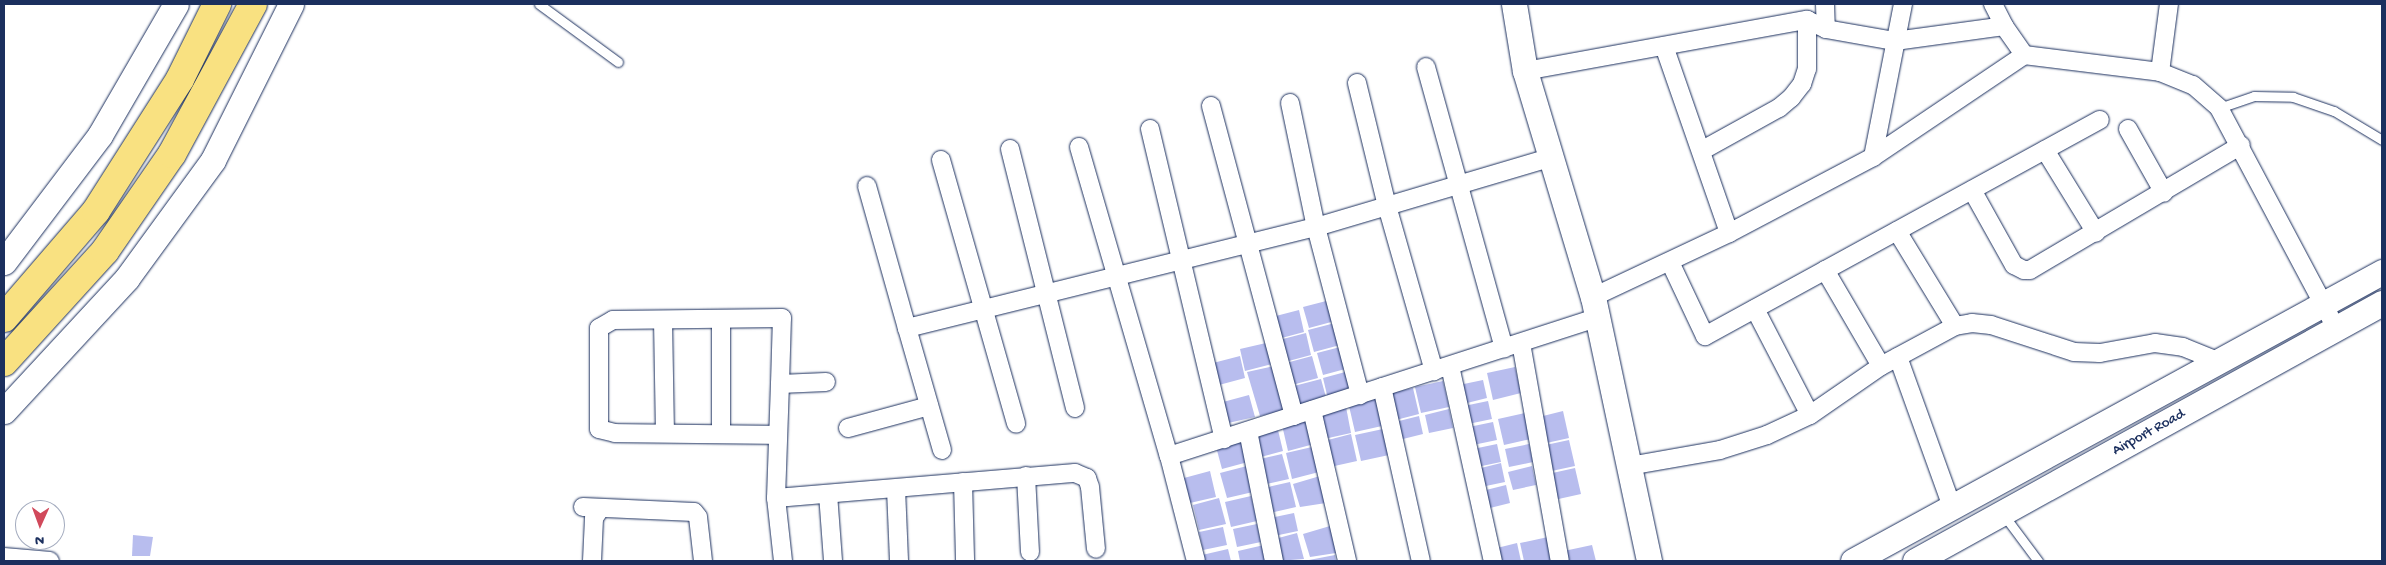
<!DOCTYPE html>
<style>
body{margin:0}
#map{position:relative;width:2386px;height:565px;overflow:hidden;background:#fff;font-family:"Gochi Hand",sans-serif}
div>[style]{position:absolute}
.building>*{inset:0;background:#b8bdee}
.roads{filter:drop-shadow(0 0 1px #1b2f5e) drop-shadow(0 0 1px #1b2f5e)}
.lane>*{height:9px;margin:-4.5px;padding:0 4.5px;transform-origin:4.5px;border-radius:4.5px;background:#fff}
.street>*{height:18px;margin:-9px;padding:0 9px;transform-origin:9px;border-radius:9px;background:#fff}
.secondary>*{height:25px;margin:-12.5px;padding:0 12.5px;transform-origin:12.5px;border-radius:12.5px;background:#fff}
.primary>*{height:28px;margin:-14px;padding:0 14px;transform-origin:14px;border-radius:14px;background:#f9e181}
span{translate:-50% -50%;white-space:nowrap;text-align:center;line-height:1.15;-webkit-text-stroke:4px #fff;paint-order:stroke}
.street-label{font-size:15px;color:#1b2f5e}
.frame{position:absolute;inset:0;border:5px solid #1b2f5e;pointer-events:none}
.north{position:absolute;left:15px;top:500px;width:50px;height:50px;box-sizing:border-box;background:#fff;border:1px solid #a4acbf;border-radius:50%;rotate:182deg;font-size:14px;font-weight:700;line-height:20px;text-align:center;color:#1b2f5e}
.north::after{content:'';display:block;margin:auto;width:18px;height:22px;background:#d1495b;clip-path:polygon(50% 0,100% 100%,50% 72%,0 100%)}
</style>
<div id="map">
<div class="building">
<div style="clip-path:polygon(1330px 300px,1335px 321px,1309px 328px,1303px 307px)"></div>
<div style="clip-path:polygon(1299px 310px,1304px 332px,1278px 339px,1272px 317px)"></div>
<div style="clip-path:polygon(1335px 323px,1340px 345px,1314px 352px,1308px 330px)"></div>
<div style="clip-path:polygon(1306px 333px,1311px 355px,1285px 362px,1279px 340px)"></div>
<div style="clip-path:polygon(1266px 343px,1272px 364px,1245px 371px,1240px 349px)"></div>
<div style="clip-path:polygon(1344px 346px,1349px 368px,1323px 375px,1317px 353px)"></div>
<div style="clip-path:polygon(1240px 356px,1245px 378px,1219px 385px,1213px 363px)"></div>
<div style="clip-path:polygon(1312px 356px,1318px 378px,1292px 385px,1286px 363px)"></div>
<div style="clip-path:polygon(1274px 366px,1286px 410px,1260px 416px,1247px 372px)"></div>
<div style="clip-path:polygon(1515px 367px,1521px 393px,1493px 400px,1487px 373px)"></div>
<div style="clip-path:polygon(1349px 371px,1355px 392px,1328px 399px,1323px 378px)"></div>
<div style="clip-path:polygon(1321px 379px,1327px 401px,1300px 407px,1294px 386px)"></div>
<div style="clip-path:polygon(1483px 380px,1487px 398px,1463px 404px,1459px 385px)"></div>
<div style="clip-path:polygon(1443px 381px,1449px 407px,1421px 413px,1415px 387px)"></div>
<div style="clip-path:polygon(1413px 388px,1419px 414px,1392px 421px,1386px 394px)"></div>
<div style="clip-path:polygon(1249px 395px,1255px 417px,1228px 423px,1223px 402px)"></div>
<div style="clip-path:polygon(1376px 399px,1382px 426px,1355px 432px,1349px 406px)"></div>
<div style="clip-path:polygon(1488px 401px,1492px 419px,1468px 424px,1464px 406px)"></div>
<div style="clip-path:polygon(1346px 407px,1351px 433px,1324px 439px,1318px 413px)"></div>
<div style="clip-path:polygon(1449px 409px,1453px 428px,1429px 433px,1425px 415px)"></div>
<div style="clip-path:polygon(1563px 411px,1569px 438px,1542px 444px,1535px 418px)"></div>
<div style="clip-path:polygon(1525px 413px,1531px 439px,1504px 445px,1498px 419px)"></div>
<div style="clip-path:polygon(1419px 416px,1423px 434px,1399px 440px,1395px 422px)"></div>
<div style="clip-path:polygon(1308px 419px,1314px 444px,1288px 451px,1282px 425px)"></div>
<div style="clip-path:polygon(1493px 422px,1497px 440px,1473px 445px,1469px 427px)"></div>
<div style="clip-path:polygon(1277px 426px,1283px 451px,1257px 458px,1251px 433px)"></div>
<div style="clip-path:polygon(1383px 429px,1389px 455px,1361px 461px,1355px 435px)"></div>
<div style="clip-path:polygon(1351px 434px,1357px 461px,1330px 467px,1324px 441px)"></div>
<div style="clip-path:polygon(1242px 437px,1248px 462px,1222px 469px,1215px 443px)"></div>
<div style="clip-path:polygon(1569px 440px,1575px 466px,1547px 472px,1541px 446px)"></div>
<div style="clip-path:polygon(1497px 444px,1501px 462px,1477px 467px,1473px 449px)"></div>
<div style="clip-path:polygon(1529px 444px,1533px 462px,1509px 467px,1505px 449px)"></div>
<div style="clip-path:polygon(1312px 447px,1319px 472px,1292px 479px,1286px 453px)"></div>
<div style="clip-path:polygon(1282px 454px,1289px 479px,1262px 485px,1256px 460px)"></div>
<div style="clip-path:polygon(1501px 463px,1505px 482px,1481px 487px,1477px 469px)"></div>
<div style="clip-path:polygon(1247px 466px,1253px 492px,1227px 498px,1220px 473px)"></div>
<div style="clip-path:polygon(1532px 466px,1536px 485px,1513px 490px,1508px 472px)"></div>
<div style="clip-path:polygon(1575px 468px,1581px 494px,1554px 500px,1548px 474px)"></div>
<div style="clip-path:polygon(1210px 471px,1216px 497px,1190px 503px,1184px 478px)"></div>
<div style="clip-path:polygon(1320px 476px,1326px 503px,1300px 507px,1293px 484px)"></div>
<div style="clip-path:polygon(1290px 482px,1296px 507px,1270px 513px,1264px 488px)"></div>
<div style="clip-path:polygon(1506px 485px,1510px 503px,1486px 509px,1482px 491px)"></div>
<div style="clip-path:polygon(1251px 496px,1257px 521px,1231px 527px,1225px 502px)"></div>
<div style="clip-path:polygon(1219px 498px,1226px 524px,1199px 530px,1193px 505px)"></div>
<div style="clip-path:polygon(1294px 513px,1298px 531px,1274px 536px,1270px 518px)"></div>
<div style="clip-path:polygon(1257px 524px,1261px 542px,1237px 547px,1233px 529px)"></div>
<div style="clip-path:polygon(1330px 526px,1336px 553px,1310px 557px,1303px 534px)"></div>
<div style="clip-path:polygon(1223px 527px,1227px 545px,1203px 550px,1199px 532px)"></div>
<div style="clip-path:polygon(1297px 533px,1304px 559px,1277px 561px,1271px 540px)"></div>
<div style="clip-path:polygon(133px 535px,153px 537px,150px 556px,132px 556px)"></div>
<div style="clip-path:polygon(1548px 537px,1553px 561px,1524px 561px,1520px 543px)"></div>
<div style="clip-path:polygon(1517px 543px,1521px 561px,1496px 561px,1493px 549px)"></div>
<div style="clip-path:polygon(1264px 545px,1268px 561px,1240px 561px,1238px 551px)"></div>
<div style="clip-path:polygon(1592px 545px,1596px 561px,1567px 561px,1564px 551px)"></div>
<div style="clip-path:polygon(1228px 549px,1231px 561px,1203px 561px,1202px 555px)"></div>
<div style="clip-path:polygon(1335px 555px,1336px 561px,1309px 561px,1309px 560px)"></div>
</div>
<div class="roads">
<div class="lane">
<div style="left:539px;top:4px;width:98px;rotate:36.3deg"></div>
<div style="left:2219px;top:108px;width:37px;rotate:-19deg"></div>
<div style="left:2254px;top:96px;width:39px;rotate:1deg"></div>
<div style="left:2293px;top:97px;width:43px;rotate:18.9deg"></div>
<div style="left:2334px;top:111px;width:56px;rotate:31.1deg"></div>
<div style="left:2003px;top:514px;width:59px;rotate:53.3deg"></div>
</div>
<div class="street">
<div style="left:1825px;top:4px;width:25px;rotate:88deg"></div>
<div style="left:1993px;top:4px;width:25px;rotate:63deg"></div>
<div style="left:2004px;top:26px;width:35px;rotate:55deg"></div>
<div style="left:2024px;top:55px;width:137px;rotate:7.1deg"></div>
<div style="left:2160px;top:72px;width:35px;rotate:22deg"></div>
<div style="left:2193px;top:85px;width:35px;rotate:41deg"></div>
<div style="left:2219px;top:108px;width:249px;rotate:62deg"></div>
<div style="left:1664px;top:46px;width:198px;rotate:70.8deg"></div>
<div style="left:1426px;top:67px;width:292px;rotate:74.5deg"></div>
<div style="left:1525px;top:71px;width:287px;rotate:-10.3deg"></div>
<div style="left:1807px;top:20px;width:21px;rotate:25deg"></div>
<div style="left:1826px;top:29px;width:70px;rotate:9.9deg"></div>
<div style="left:1895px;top:41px;width:110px;rotate:-7.8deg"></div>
<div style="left:2160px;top:72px;width:69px;rotate:-82.5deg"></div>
<div style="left:1357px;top:83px;width:127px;rotate:76.3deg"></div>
<div style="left:1387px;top:206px;width:172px;rotate:74.1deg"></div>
<div style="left:1290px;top:103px;width:127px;rotate:78.2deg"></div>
<div style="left:1316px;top:227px;width:174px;rotate:75.3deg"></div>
<div style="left:1211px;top:106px;width:321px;rotate:75deg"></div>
<div style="left:1150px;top:129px;width:319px;rotate:76.6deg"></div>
<div style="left:2128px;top:129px;width:73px;rotate:60.6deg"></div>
<div style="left:1079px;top:147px;width:322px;rotate:73.8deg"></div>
<div style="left:1169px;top:456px;width:108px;rotate:75.6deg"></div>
<div style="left:1010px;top:149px;width:267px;rotate:75.9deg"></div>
<div style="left:2045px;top:150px;width:97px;rotate:58.4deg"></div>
<div style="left:1701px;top:151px;width:89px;rotate:-28.9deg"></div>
<div style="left:1779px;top:108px;width:16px;rotate:-40deg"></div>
<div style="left:1791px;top:98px;width:18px;rotate:-52deg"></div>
<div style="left:1802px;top:84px;width:16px;rotate:-72deg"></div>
<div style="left:1807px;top:69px;width:49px;rotate:-90deg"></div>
<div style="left:1873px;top:157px;width:182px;rotate:-34deg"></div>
<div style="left:941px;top:160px;width:274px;rotate:74.1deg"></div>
<div style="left:867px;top:186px;width:148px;rotate:74.3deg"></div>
<div style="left:1972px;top:190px;width:86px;rotate:60.8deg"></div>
<div style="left:2014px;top:265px;width:11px;rotate:27deg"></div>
<div style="left:2024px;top:270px;width:6px"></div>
<div style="left:2030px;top:270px;width:245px;rotate:-30.6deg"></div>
<div style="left:1897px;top:231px;width:111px;rotate:58.6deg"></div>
<div style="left:1670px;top:262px;width:82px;rotate:64.7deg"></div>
<div style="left:1705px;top:336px;width:450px;rotate:-28.7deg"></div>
<div style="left:1825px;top:270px;width:111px;rotate:59.7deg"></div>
<div style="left:1593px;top:297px;width:150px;rotate:-25.2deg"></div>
<div style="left:1729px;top:233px;width:163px;rotate:-27.8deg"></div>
<div style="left:1873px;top:157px;width:156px;rotate:-78.9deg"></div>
<div style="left:1755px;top:309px;width:119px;rotate:62.6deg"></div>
<div style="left:721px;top:319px;width:114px;rotate:90deg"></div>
<div style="left:663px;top:320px;width:113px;rotate:89deg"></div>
<div style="left:1521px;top:343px;width:221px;rotate:79.9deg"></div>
<div style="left:1898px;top:357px;width:159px;rotate:70.2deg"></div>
<div style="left:1450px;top:366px;width:200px;rotate:77.6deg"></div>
<div style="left:780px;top:384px;width:46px;rotate:-2.5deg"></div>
<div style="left:1382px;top:387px;width:178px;rotate:77.4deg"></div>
<div style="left:1312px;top:410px;width:155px;rotate:76.9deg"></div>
<div style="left:848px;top:428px;width:84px;rotate:-15.2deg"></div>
<div style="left:1248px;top:431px;width:133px;rotate:78.7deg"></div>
<div style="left:942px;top:450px;width:127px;rotate:-106deg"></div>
<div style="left:907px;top:328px;width:421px;rotate:-13.9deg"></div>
<div style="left:1316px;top:227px;width:246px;rotate:-16.5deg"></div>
<div style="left:1169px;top:456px;width:450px;rotate:-17.9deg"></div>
<div style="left:1629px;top:466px;width:92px;rotate:-10deg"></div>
<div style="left:1720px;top:450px;width:49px;rotate:-17.7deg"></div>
<div style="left:1767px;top:435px;width:47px;rotate:-24.9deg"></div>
<div style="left:1810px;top:415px;width:86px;rotate:-34.6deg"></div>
<div style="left:1881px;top:366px;width:84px;rotate:-28.4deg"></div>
<div style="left:1955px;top:326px;width:17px;rotate:-10deg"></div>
<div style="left:1972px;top:323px;width:19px;rotate:6deg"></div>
<div style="left:1991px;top:325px;width:87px;rotate:18deg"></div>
<div style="left:2074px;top:352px;width:26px;rotate:2deg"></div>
<div style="left:2100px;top:353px;width:56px;rotate:-10.3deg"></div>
<div style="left:2155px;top:343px;width:28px;rotate:8deg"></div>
<div style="left:2183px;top:347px;width:38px;rotate:22deg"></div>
<div style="left:1026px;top:476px;width:76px;rotate:87deg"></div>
<div style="left:963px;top:482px;width:79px;rotate:88.5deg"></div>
<div style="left:896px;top:489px;width:72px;rotate:87.6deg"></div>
<div style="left:828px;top:494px;width:67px;rotate:85.7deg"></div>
<div style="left:776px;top:498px;width:114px;rotate:-88deg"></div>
<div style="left:780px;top:384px;width:66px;rotate:-88.3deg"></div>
<div style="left:782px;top:318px;width:169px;rotate:179.3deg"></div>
<div style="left:613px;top:320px;width:16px;rotate:150deg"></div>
<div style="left:599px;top:328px;width:101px;rotate:90deg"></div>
<div style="left:599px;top:429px;width:16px;rotate:14deg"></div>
<div style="left:615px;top:433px;width:163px;rotate:0.7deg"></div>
<div style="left:583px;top:507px;width:111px;rotate:2.6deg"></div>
<div style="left:694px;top:512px;width:6px;rotate:51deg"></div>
<div style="left:698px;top:517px;width:44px;rotate:83.5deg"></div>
<div style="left:4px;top:557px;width:46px;rotate:5deg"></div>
<div style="left:592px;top:561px;width:43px;rotate:-87.3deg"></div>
<div style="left:594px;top:518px;width:11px;rotate:-56deg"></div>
<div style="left:783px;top:561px;width:63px;rotate:-96.3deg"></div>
<div style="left:776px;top:498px;width:300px;rotate:-4.8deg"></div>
<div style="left:1075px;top:473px;width:13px;rotate:23deg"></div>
<div style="left:1087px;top:478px;width:9px;rotate:72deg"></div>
<div style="left:1090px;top:487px;width:62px;rotate:84.5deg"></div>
</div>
<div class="secondary">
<div style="left:1514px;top:4px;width:68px;rotate:80.7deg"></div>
<div style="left:1525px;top:71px;width:236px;rotate:73.3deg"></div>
<div style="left:1593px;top:297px;width:270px;rotate:78deg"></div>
<div style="left:4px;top:262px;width:159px;rotate:-52.9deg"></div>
<div style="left:100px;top:135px;width:151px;rotate:-59.9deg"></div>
<div style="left:4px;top:411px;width:181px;rotate:-47.2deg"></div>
<div style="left:127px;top:278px;width:146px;rotate:-53.9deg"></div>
<div style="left:213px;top:160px;width:174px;rotate:-63.4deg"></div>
<div style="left:1853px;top:561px;width:603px;rotate:-28.65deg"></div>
<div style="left:1915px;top:561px;width:534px;rotate:-28.92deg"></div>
</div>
<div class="primary">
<div style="left:4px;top:318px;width:141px;rotate:-49.3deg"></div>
<div style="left:96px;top:211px;width:156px;rotate:-57.5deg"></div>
<div style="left:180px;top:79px;width:84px;rotate:-63.7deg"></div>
<div style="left:4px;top:362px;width:150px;rotate:-47.7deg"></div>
<div style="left:105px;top:251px;width:118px;rotate:-55.4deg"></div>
<div style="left:172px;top:154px;width:170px;rotate:-61.6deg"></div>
</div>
</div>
<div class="street-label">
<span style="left:2149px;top:433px;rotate:-29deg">Airport Road</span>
</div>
<div class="frame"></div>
<div class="north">N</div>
</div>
